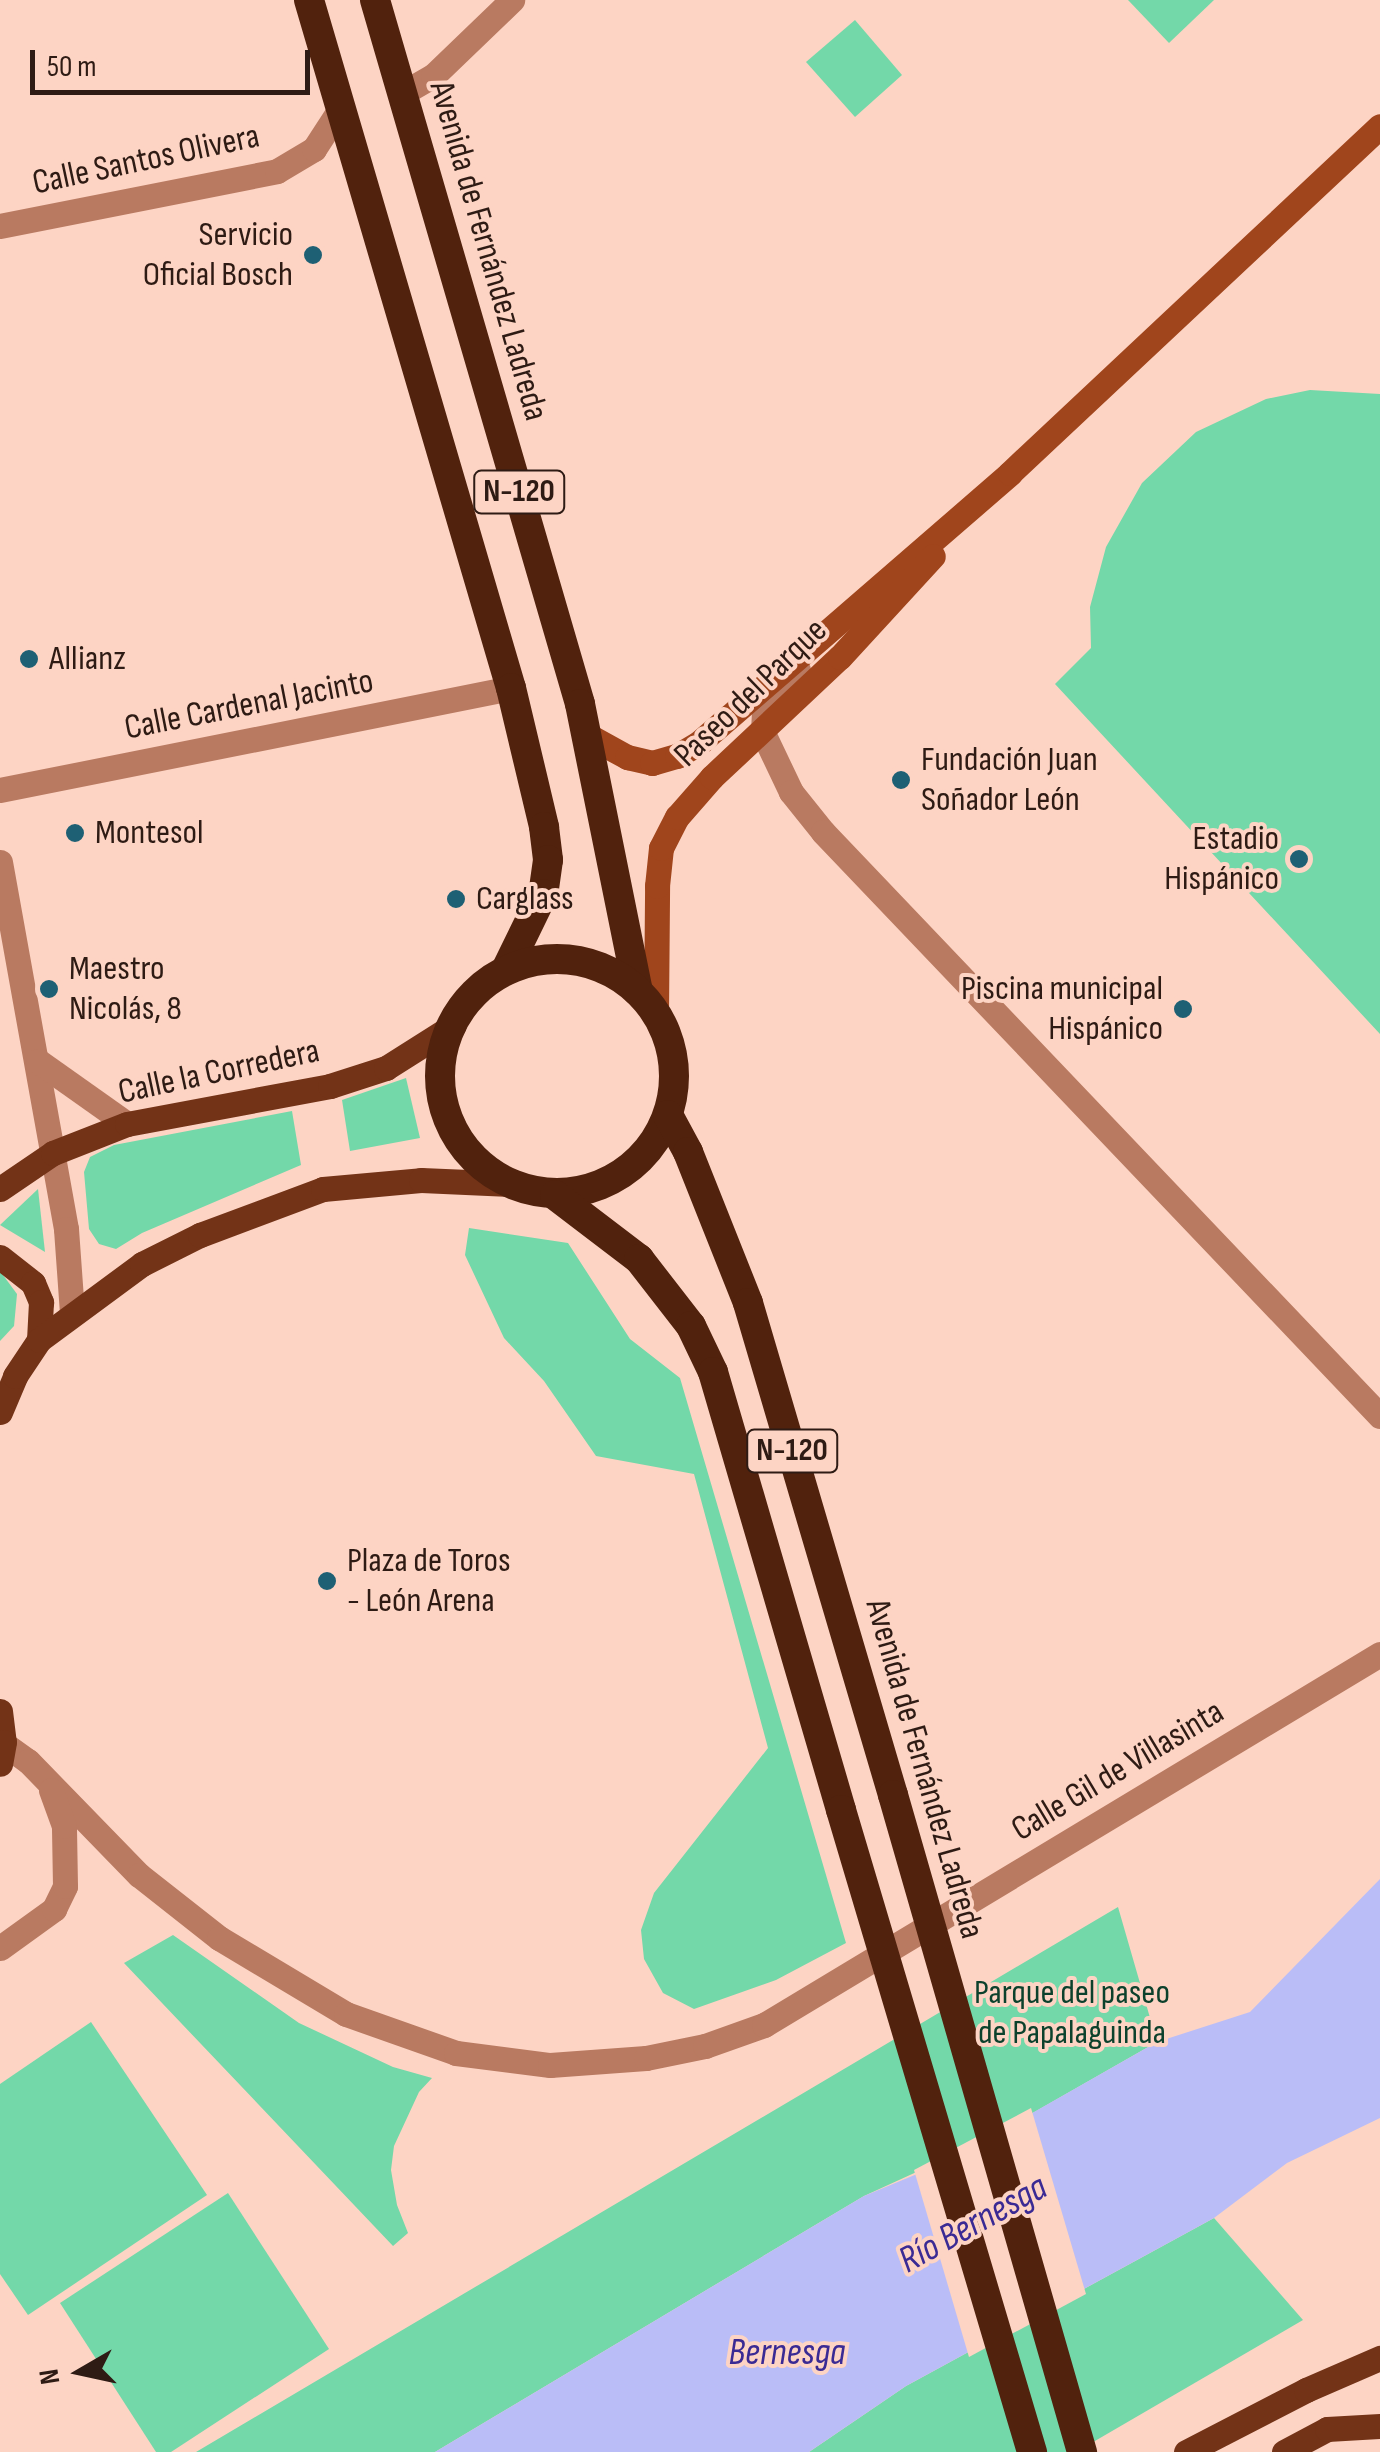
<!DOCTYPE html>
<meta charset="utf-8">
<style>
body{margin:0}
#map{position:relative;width:1380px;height:2452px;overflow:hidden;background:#fdd4c4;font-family:"Sofia Sans Condensed",sans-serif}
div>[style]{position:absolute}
.green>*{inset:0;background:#73d8a9}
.water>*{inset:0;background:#babdf7}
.pier>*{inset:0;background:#fdd4c4}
.street>*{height:25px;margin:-12.5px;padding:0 12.5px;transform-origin:12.5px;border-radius:12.5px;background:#b97a61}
.secondary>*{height:25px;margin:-12.5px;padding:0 12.5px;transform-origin:12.5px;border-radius:12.5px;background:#a0451c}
.primary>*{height:25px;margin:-12.5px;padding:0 12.5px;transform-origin:12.5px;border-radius:12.5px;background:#733317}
.highway>*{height:30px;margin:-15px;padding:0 15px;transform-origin:15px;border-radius:15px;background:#51220d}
.highway>.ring{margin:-15px;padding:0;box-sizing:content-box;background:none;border:30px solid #51220d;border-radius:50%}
.highway-bridge>*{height:30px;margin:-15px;padding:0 15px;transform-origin:15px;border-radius:15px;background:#51220d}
.dots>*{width:28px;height:28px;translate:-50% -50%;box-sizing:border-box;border:5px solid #fdd4c4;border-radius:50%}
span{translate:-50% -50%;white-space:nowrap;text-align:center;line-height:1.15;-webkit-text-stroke:8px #fdd4c4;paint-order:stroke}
.shield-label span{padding:2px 8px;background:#fdd4c4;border:2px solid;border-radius:8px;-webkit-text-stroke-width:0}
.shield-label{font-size:32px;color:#2e1b14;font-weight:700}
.street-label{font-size:35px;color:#2e1b14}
.poi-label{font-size:35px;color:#2e1b14}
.right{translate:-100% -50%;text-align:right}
.left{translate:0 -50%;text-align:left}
.park-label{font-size:35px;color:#0c412c}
.water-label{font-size:38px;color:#3a2a94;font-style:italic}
.north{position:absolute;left:30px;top:2322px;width:100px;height:100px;-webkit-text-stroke:8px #fdd4c4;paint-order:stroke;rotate:261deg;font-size:28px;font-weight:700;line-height:40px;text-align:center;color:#2e1b14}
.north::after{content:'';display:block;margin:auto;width:35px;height:45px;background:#2e1b14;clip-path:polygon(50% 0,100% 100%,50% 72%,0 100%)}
.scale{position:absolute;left:30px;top:50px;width:280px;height:45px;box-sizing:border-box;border:5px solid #2e1b14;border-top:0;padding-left:12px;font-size:30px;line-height:35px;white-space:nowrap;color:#2e1b14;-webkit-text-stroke:8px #fdd4c4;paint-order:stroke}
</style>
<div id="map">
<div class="green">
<div style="clip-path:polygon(1128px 0,1214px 0,1169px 43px)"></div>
<div style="clip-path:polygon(855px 20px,902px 75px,855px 117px,806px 62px)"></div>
<div style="clip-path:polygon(1310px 390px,1380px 394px,1380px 1034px,1055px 684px,1091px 648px,1090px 607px,1106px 547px,1142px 483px,1196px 432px,1266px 399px)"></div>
<div style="clip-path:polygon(406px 1078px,420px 1138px,350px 1151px,342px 1100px)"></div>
<div style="clip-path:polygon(292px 1111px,301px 1165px,142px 1233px,116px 1249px,99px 1244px,89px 1229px,84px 1172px,90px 1157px,114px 1145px)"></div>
<div style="clip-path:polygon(38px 1189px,45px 1252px,0 1225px)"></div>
<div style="clip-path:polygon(469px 1228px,568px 1243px,630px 1339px,680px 1378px,846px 1943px,776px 1980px,694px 2009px,663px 1993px,644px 1959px,641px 1930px,654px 1893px,768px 1748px,694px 1474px,596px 1456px,544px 1381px,504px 1338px,465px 1255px)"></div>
<div style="clip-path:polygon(0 1271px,17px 1294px,14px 1326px,0 1341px)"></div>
<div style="clip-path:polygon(1118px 1907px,1157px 2042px,980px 2143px,864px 2196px,435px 2452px,196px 2452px)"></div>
<div style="clip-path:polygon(173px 1935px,299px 2023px,393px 2067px,432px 2078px,419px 2092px,394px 2146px,391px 2170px,397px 2205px,408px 2233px,393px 2246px,124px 1963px)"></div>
<div style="clip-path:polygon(91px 2022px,207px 2195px,28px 2315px,0 2274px,0 2084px)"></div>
<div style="clip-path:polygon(228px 2193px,329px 2349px,171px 2452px,156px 2452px,60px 2303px)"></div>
<div style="clip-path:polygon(1214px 2218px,1303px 2320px,1076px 2452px,809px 2452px,906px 2386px)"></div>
</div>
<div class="water">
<div style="clip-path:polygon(1380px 1879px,1380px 2118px,1287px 2163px,1214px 2218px,906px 2386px,809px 2452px,435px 2452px,864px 2196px,946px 2162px,1157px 2042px,1250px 2012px)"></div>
</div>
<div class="pier">
<div style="clip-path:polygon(1031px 2108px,1086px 2294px,969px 2357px,914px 2170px)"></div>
</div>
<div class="street">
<div style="left:403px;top:93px;width:34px;rotate:-30deg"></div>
<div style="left:433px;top:76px;width:110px;rotate:-43.9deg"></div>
<div style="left:0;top:226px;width:282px;rotate:-11.2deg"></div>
<div style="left:277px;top:171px;width:43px;rotate:-30.7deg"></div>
<div style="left:314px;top:149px;width:48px;rotate:-57deg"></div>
<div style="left:798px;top:670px;width:27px;rotate:138deg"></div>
<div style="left:778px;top:688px;width:28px;rotate:120deg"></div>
<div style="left:764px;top:712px;width:21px;rotate:93deg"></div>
<div style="left:763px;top:733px;width:65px;rotate:64.6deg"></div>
<div style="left:791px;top:792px;width:51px;rotate:51.3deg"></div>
<div style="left:823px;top:832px;width:807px;rotate:46.36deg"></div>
<div style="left:0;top:790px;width:521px;rotate:-11.29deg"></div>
<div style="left:0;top:862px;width:373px;rotate:79.8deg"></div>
<div style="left:66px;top:1229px;width:84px;rotate:85.9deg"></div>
<div style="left:38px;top:1061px;width:109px;rotate:35.3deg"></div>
<div style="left:0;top:1741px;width:34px;rotate:36deg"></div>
<div style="left:28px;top:1761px;width:159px;rotate:45.8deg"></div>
<div style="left:139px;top:1875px;width:102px;rotate:38.2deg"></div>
<div style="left:219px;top:1938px;width:148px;rotate:30.9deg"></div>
<div style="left:346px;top:2014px;width:117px;rotate:19.5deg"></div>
<div style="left:456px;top:2053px;width:95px;rotate:7.3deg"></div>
<div style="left:550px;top:2065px;width:96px;rotate:-4.2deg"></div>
<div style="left:646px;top:2058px;width:60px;rotate:-11.5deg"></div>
<div style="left:705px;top:2046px;width:63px;rotate:-19.6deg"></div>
<div style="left:764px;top:2025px;width:719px;rotate:-31.06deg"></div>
<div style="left:0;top:1948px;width:67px;rotate:-35.8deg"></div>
<div style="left:54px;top:1909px;width:25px;rotate:-64deg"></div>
<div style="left:65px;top:1886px;width:60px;rotate:-91deg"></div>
<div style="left:64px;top:1826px;width:38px;rotate:-110deg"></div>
</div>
<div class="secondary">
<div style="left:587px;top:735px;width:46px;rotate:28.8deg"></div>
<div style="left:627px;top:757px;width:26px;rotate:13deg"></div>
<div style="left:652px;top:763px;width:26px;rotate:-16deg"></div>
<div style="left:677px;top:756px;width:27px;rotate:-31deg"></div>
<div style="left:700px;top:742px;width:410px;rotate:-40.9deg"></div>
<div style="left:1010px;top:473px;width:507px;rotate:-43.16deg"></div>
<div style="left:656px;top:1013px;width:127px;rotate:-89.5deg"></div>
<div style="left:657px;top:886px;width:38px;rotate:-84deg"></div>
<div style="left:661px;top:848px;width:35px;rotate:-63deg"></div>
<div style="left:677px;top:817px;width:53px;rotate:-48.8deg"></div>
<div style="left:712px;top:777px;width:175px;rotate:-43.2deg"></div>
<div style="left:840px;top:657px;width:137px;rotate:-47.4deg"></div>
</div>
<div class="primary">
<div style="left:0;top:1189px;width:64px;rotate:-34.2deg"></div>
<div style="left:53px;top:1153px;width:79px;rotate:-21.4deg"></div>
<div style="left:127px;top:1124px;width:207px;rotate:-10.6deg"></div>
<div style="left:330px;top:1086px;width:59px;rotate:-17.8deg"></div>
<div style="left:386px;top:1068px;width:80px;rotate:-32.3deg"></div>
<div style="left:0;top:1257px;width:42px;rotate:38.2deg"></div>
<div style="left:33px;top:1283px;width:21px;rotate:67deg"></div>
<div style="left:41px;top:1302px;width:38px;rotate:93deg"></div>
<div style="left:0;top:1412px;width:39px;rotate:-67deg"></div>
<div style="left:15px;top:1376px;width:43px;rotate:-56.3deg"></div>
<div style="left:39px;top:1340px;width:128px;rotate:-36.4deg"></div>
<div style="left:142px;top:1264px;width:65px;rotate:-26.6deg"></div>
<div style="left:200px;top:1235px;width:131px;rotate:-20.5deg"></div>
<div style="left:323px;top:1189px;width:98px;rotate:-5.2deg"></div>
<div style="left:421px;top:1180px;width:92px;rotate:2.5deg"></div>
<div style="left:0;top:1711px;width:31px;rotate:83deg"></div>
<div style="left:4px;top:1742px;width:22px;rotate:100deg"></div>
<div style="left:1186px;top:2452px;width:135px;rotate:-27.3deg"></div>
<div style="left:1306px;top:2390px;width:81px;rotate:-23.4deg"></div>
<div style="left:1284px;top:2452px;width:49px;rotate:-28.1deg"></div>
<div style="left:1327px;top:2429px;width:53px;rotate:-3.2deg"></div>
</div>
<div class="highway">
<div style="left:309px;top:0;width:717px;rotate:73.64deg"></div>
<div style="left:511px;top:688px;width:143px;rotate:76.6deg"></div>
<div style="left:544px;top:827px;width:33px;rotate:83deg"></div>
<div style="left:548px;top:860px;width:34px;rotate:98deg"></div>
<div style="left:543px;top:894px;width:85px;rotate:116deg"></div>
<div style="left:375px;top:0;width:733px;rotate:73.76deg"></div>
<div style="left:580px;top:704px;width:293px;rotate:78.6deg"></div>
<div class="ring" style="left:440px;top:959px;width:204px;height:204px"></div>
<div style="left:668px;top:1115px;width:42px;rotate:61.6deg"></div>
<div style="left:688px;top:1152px;width:162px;rotate:68.3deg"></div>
<div style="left:748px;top:1303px;width:513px;rotate:73.58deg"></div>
<div style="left:555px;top:1195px;width:106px;rotate:37.3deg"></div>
<div style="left:639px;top:1259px;width:85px;rotate:52.2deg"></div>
<div style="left:691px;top:1326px;width:51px;rotate:64.4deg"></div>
<div style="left:713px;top:1372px;width:456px;rotate:73.7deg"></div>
</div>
<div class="highway-bridge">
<div style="left:893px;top:1795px;width:684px;rotate:73.95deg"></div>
<div style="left:841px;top:1810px;width:670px;rotate:73.43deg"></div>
</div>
<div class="dots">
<div style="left:313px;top:255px;background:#1e6074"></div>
<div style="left:29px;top:659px;background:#1e6074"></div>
<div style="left:901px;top:780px;background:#1e6074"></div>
<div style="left:75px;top:833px;background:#1e6074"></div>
<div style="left:1299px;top:859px;background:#1e6074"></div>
<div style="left:456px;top:899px;background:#1e6074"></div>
<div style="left:49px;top:989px;background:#1e6074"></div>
<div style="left:1183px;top:1009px;background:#1e6074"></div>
<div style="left:327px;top:1581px;background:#1e6074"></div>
</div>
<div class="shield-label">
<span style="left:519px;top:492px">N-120</span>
<span style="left:792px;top:1451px">N-120</span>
</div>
<div class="street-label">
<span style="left:146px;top:160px;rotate:-12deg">Calle Santos Olivera</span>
<span style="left:488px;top:251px;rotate:74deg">Avenida de Fernández Ladreda</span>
<span style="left:751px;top:693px;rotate:-44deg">Paseo del Parque</span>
<span style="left:249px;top:705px;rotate:-11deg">Calle Cardenal Jacinto</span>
<span style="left:219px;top:1072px;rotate:-12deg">Calle la Corredera</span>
<span style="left:924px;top:1769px;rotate:74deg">Avenida de Fernández Ladreda</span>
<span style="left:1118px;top:1771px;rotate:-31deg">Calle Gil de Villasinta</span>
</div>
<div class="poi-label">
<span class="right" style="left:293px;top:255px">Servicio<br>Oficial Bosch</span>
<span class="left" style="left:49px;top:659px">Allianz</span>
<span class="left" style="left:921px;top:780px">Fundación Juan<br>Soñador León</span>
<span class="left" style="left:95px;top:833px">Montesol</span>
<span class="right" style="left:1279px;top:859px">Estadio<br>Hispánico</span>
<span class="left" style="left:476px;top:899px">Carglass</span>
<span class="left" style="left:69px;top:989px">Maestro<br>Nicolás, 8</span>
<span class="right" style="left:1163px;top:1009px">Piscina municipal<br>Hispánico</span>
<span class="left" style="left:347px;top:1581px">Plaza de Toros<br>- León Arena</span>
</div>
<div class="park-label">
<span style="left:1072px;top:2013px">Parque del paseo<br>de Papalaguinda</span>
</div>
<div class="water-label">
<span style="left:973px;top:2224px;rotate:-29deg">Río Bernesga</span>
<span style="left:787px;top:2353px">Bernesga</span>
</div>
<div class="north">N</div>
<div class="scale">50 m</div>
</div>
